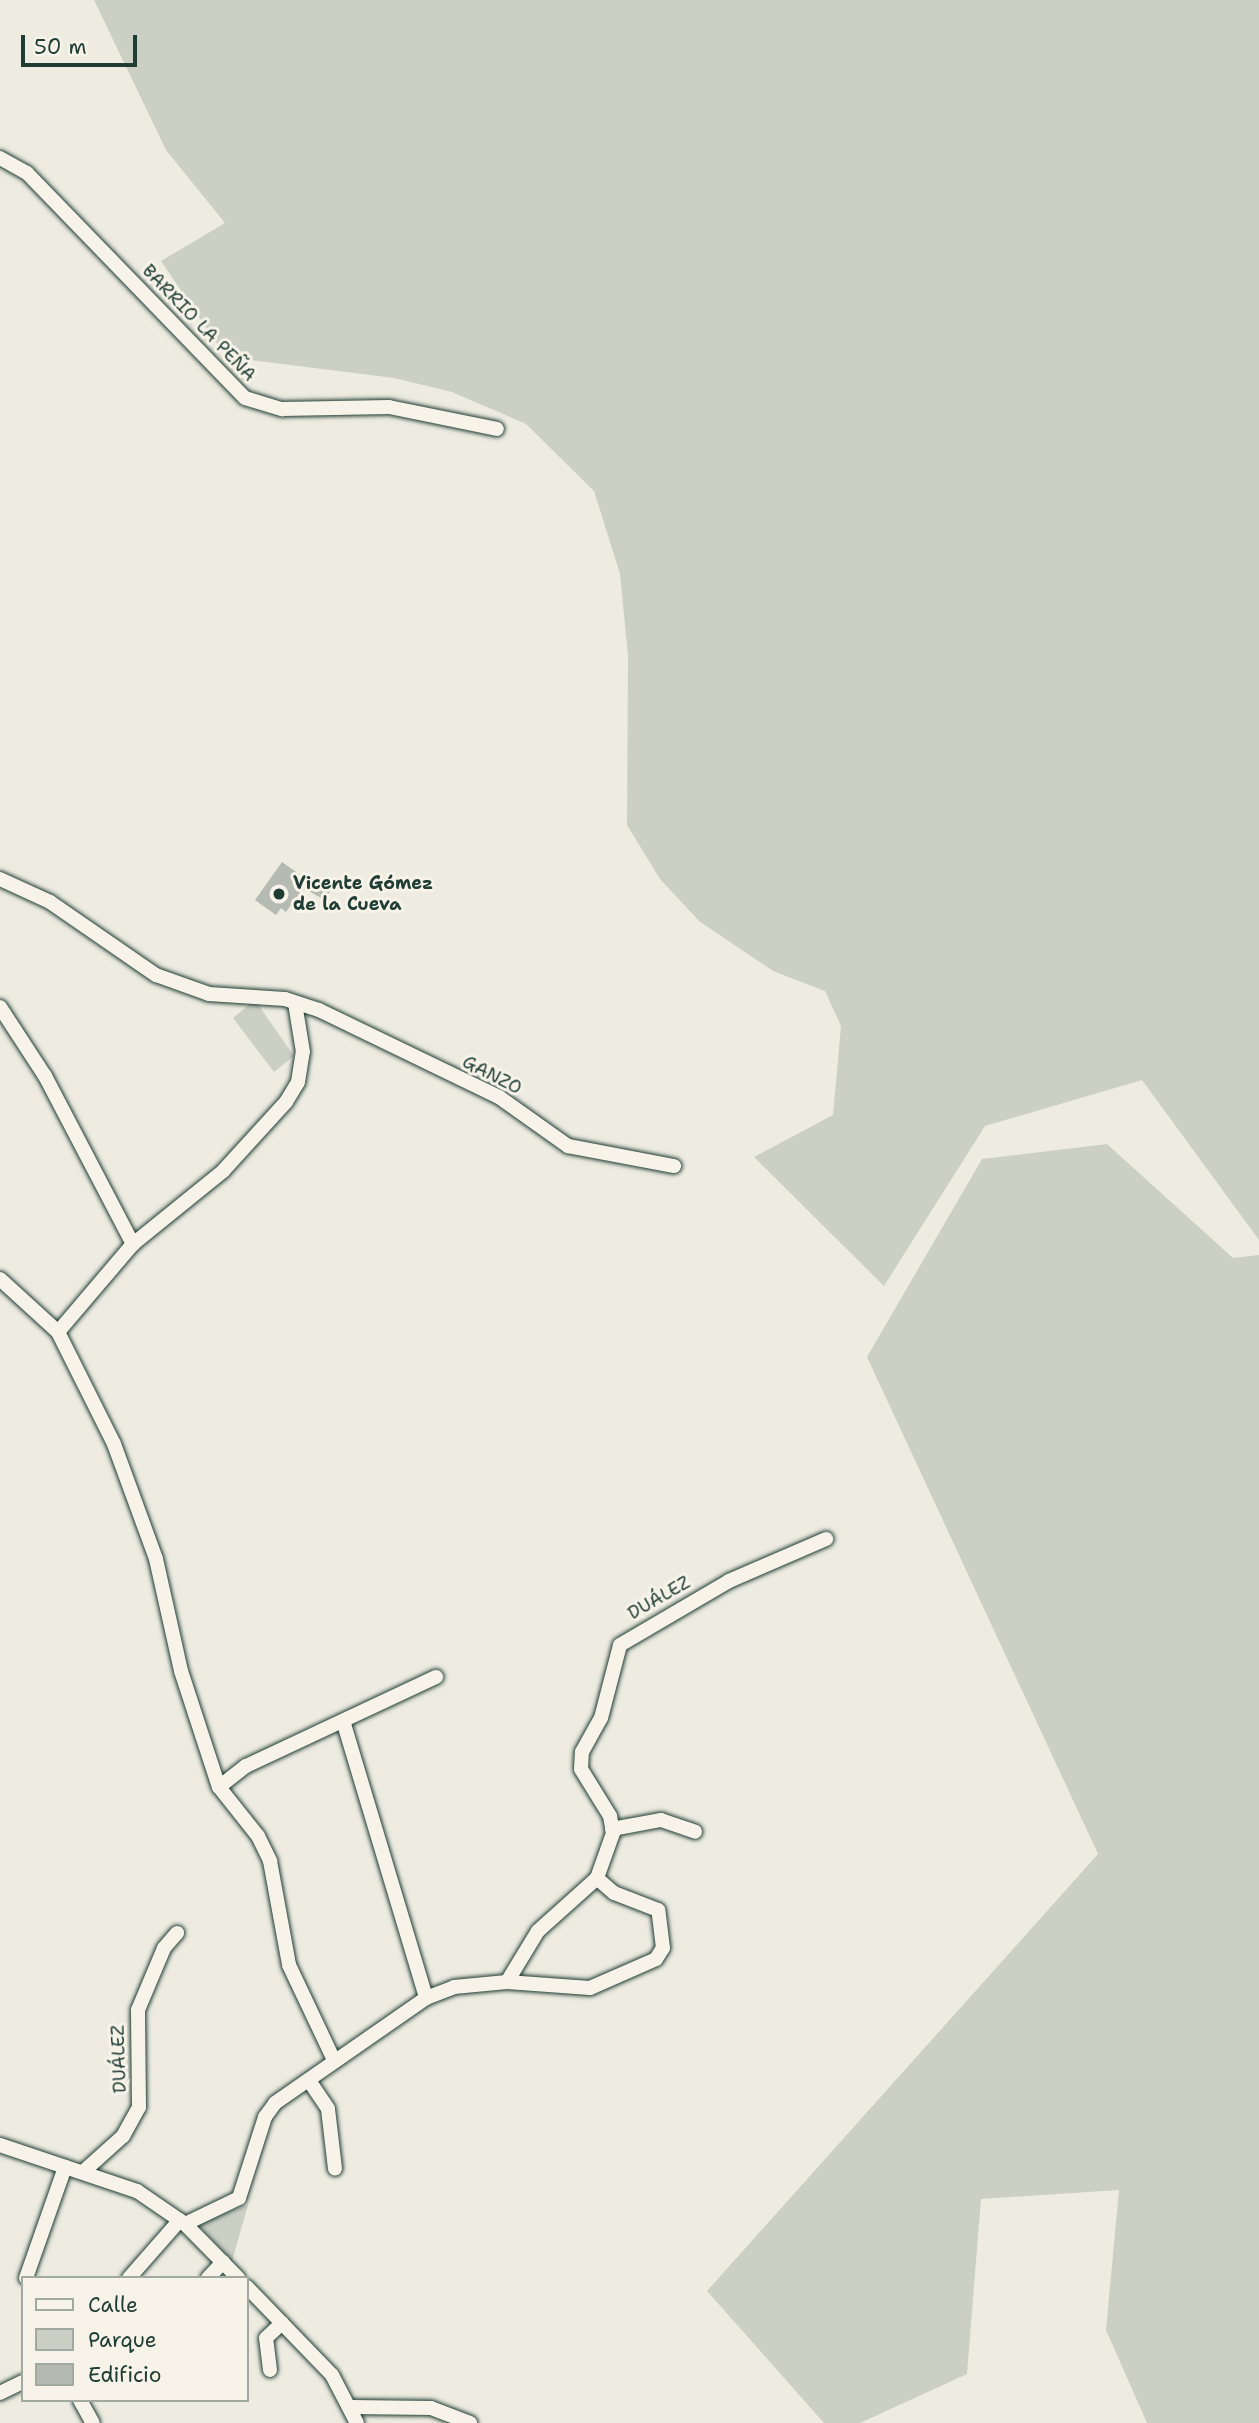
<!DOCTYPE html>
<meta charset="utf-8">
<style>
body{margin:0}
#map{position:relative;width:1259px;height:2423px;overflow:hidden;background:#eeece1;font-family:"Shantell Sans",sans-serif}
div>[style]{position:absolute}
.green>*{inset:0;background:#cccfc4}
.building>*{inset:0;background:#b5bbb0}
.roads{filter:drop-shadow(0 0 2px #1f3d34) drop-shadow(0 0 2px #1f3d34)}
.minor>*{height:14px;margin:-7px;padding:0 7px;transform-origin:7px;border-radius:7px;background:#f7f3e8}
.dots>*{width:19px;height:19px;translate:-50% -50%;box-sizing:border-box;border:4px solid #f7f3e8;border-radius:50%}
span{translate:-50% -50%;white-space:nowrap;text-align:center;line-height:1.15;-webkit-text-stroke:6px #f7f3e8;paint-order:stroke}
.street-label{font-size:18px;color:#1f3d34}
.poi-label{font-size:18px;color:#1f3d34;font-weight:700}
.left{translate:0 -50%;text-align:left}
.legend{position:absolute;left:21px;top:2276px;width:228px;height:126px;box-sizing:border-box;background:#f7f3e8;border:2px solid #a1aaa0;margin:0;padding:9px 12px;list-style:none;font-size:21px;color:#1f3d34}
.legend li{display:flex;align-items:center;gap:14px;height:35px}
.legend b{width:35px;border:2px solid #a1aaa0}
.scale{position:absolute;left:21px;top:35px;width:116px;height:32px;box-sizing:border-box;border:4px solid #1f3d34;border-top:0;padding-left:9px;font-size:21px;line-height:24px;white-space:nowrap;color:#1f3d34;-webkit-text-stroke:5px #f7f3e8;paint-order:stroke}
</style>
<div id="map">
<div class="green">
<div style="clip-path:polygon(94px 0,1259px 0,1259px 1240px,1142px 1080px,985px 1126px,884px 1286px,754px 1157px,833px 1115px,841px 1026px,825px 991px,773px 971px,699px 921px,660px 879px,627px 825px,628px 656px,620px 574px,594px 491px,526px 424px,452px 392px,394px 378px,226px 357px,161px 261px,225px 223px,166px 150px)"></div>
<div style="clip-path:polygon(255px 1000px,294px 1056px,274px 1072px,233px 1018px)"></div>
<div style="clip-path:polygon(1107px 1144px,1233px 1258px,1259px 1255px,1259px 2423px,1147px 2423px,1106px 2330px,1119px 2190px,981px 2199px,967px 2374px,860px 2423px,824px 2423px,707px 2291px,1098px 1854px,867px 1357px,982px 1159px)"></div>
<div style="clip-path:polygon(248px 2205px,232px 2261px,198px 2224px)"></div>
</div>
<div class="building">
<div style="clip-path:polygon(282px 862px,306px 879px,308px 875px,332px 887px,325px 900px,303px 888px,286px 912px,281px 908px,276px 915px,255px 900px)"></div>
</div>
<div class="roads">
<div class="minor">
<div style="left:0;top:158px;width:31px;rotate:29deg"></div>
<div style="left:27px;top:173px;width:313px;rotate:45.9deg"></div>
<div style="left:245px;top:398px;width:39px;rotate:17deg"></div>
<div style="left:282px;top:409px;width:107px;rotate:-1.1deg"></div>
<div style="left:389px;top:407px;width:110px;rotate:11.5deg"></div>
<div style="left:0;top:879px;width:55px;rotate:24.7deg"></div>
<div style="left:50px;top:902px;width:129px;rotate:34.6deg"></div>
<div style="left:156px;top:975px;width:56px;rotate:19.7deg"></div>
<div style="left:209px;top:994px;width:76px;rotate:3.8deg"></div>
<div style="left:285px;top:999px;width:36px;rotate:18deg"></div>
<div style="left:319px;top:1010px;width:200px;rotate:25.8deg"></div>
<div style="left:499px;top:1097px;width:85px;rotate:35.4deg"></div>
<div style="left:568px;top:1146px;width:108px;rotate:10.7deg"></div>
<div style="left:0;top:1007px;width:82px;rotate:56.9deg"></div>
<div style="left:45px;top:1076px;width:190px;rotate:62.4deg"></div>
<div style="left:0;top:1279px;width:79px;rotate:42.4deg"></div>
<div style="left:58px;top:1332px;width:125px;rotate:63.4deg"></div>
<div style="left:114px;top:1444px;width:122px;rotate:69.9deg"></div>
<div style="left:156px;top:1559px;width:115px;rotate:77.4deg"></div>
<div style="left:181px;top:1671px;width:122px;rotate:71.9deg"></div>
<div style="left:219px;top:1787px;width:63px;rotate:51.5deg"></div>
<div style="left:258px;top:1836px;width:28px;rotate:64deg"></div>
<div style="left:270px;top:1861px;width:106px;rotate:79.6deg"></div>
<div style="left:289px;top:1965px;width:103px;rotate:64.7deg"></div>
<div style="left:58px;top:1332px;width:116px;rotate:-49.6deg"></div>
<div style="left:133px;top:1244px;width:116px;rotate:-39deg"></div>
<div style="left:223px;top:1171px;width:93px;rotate:-47.6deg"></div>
<div style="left:286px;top:1102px;width:23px;rotate:-59deg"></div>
<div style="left:298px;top:1082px;width:30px;rotate:-81deg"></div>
<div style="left:303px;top:1052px;width:50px;rotate:-99.3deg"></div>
<div style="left:344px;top:1724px;width:286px;rotate:73.3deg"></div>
<div style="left:219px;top:1787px;width:34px;rotate:-38deg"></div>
<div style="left:246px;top:1766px;width:210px;rotate:-25.1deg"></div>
<div style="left:612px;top:1829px;width:50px;rotate:-10.4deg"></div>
<div style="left:661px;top:1820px;width:36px;rotate:19deg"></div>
<div style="left:507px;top:1982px;width:83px;rotate:4.1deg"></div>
<div style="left:590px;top:1988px;width:72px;rotate:-23.7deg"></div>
<div style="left:656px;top:1959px;width:13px;rotate:-58deg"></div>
<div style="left:663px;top:1948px;width:38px;rotate:-97deg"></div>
<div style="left:658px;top:1910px;width:47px;rotate:-158.9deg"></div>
<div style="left:614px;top:1893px;width:23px;rotate:-139deg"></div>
<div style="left:310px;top:2082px;width:32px;rotate:56deg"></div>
<div style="left:328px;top:2109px;width:60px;rotate:83.3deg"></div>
<div style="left:0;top:2145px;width:145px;rotate:18.6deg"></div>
<div style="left:137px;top:2191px;width:58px;rotate:34.5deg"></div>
<div style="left:185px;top:2224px;width:76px;rotate:45.5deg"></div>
<div style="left:83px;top:2172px;width:54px;rotate:-42deg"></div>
<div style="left:123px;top:2136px;width:33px;rotate:-61deg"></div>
<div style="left:139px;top:2107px;width:97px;rotate:-90.6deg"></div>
<div style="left:138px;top:2010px;width:67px;rotate:-67.2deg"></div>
<div style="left:164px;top:1948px;width:20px;rotate:-49deg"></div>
<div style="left:185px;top:2224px;width:60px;rotate:-25.7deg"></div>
<div style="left:239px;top:2198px;width:85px;rotate:-72.2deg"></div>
<div style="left:265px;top:2117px;width:17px;rotate:-54deg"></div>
<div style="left:275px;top:2103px;width:184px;rotate:-34.8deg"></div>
<div style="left:426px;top:1998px;width:30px;rotate:-21deg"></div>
<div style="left:454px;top:1987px;width:53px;rotate:-5.4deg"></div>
<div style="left:507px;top:1982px;width:60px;rotate:-58.7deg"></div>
<div style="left:538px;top:1931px;width:79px;rotate:-41.9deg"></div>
<div style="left:597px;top:1878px;width:48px;rotate:-70.4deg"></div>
<div style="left:613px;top:1833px;width:17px;rotate:-100deg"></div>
<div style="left:610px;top:1816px;width:55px;rotate:-121.7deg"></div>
<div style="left:581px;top:1769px;width:17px;rotate:-87deg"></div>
<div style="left:582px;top:1752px;width:39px;rotate:-61deg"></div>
<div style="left:601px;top:1718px;width:75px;rotate:-75.4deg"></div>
<div style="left:620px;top:1645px;width:126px;rotate:-30.4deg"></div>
<div style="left:729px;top:1581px;width:106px;rotate:-23.4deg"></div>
<div style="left:26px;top:2278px;width:118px;rotate:-70.6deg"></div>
<div style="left:129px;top:2278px;width:77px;rotate:-48.7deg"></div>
<div style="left:208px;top:2278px;width:22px;rotate:-47deg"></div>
<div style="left:247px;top:2287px;width:122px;rotate:46deg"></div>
<div style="left:332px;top:2375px;width:54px;rotate:62.5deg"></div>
<div style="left:270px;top:2370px;width:32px;rotate:-97deg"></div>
<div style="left:266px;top:2338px;width:22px;rotate:-43deg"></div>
<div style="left:0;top:2393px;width:25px;rotate:-26deg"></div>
<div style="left:80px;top:2400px;width:26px;rotate:61deg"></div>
<div style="left:352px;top:2407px;width:79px;rotate:0.7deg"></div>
<div style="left:431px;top:2408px;width:42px;rotate:21deg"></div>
</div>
</div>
<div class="dots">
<div style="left:279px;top:894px;background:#1f3d34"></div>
</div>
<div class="street-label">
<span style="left:199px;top:323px;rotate:46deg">BARRIO LA PEÑA</span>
<span style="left:492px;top:1075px;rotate:27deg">GANZO</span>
<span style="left:659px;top:1598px;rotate:-30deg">DUÁLEZ</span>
<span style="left:119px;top:2059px;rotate:-92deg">DUÁLEZ</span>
</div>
<div class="poi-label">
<span class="left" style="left:293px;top:894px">Vicente Gómez<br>de la Cueva</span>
</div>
<ul class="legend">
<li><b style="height:9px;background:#f7f3e8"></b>Calle</li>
<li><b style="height:19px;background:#cccfc4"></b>Parque</li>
<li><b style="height:19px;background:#b5bbb0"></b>Edificio</li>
</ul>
<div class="scale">50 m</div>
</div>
